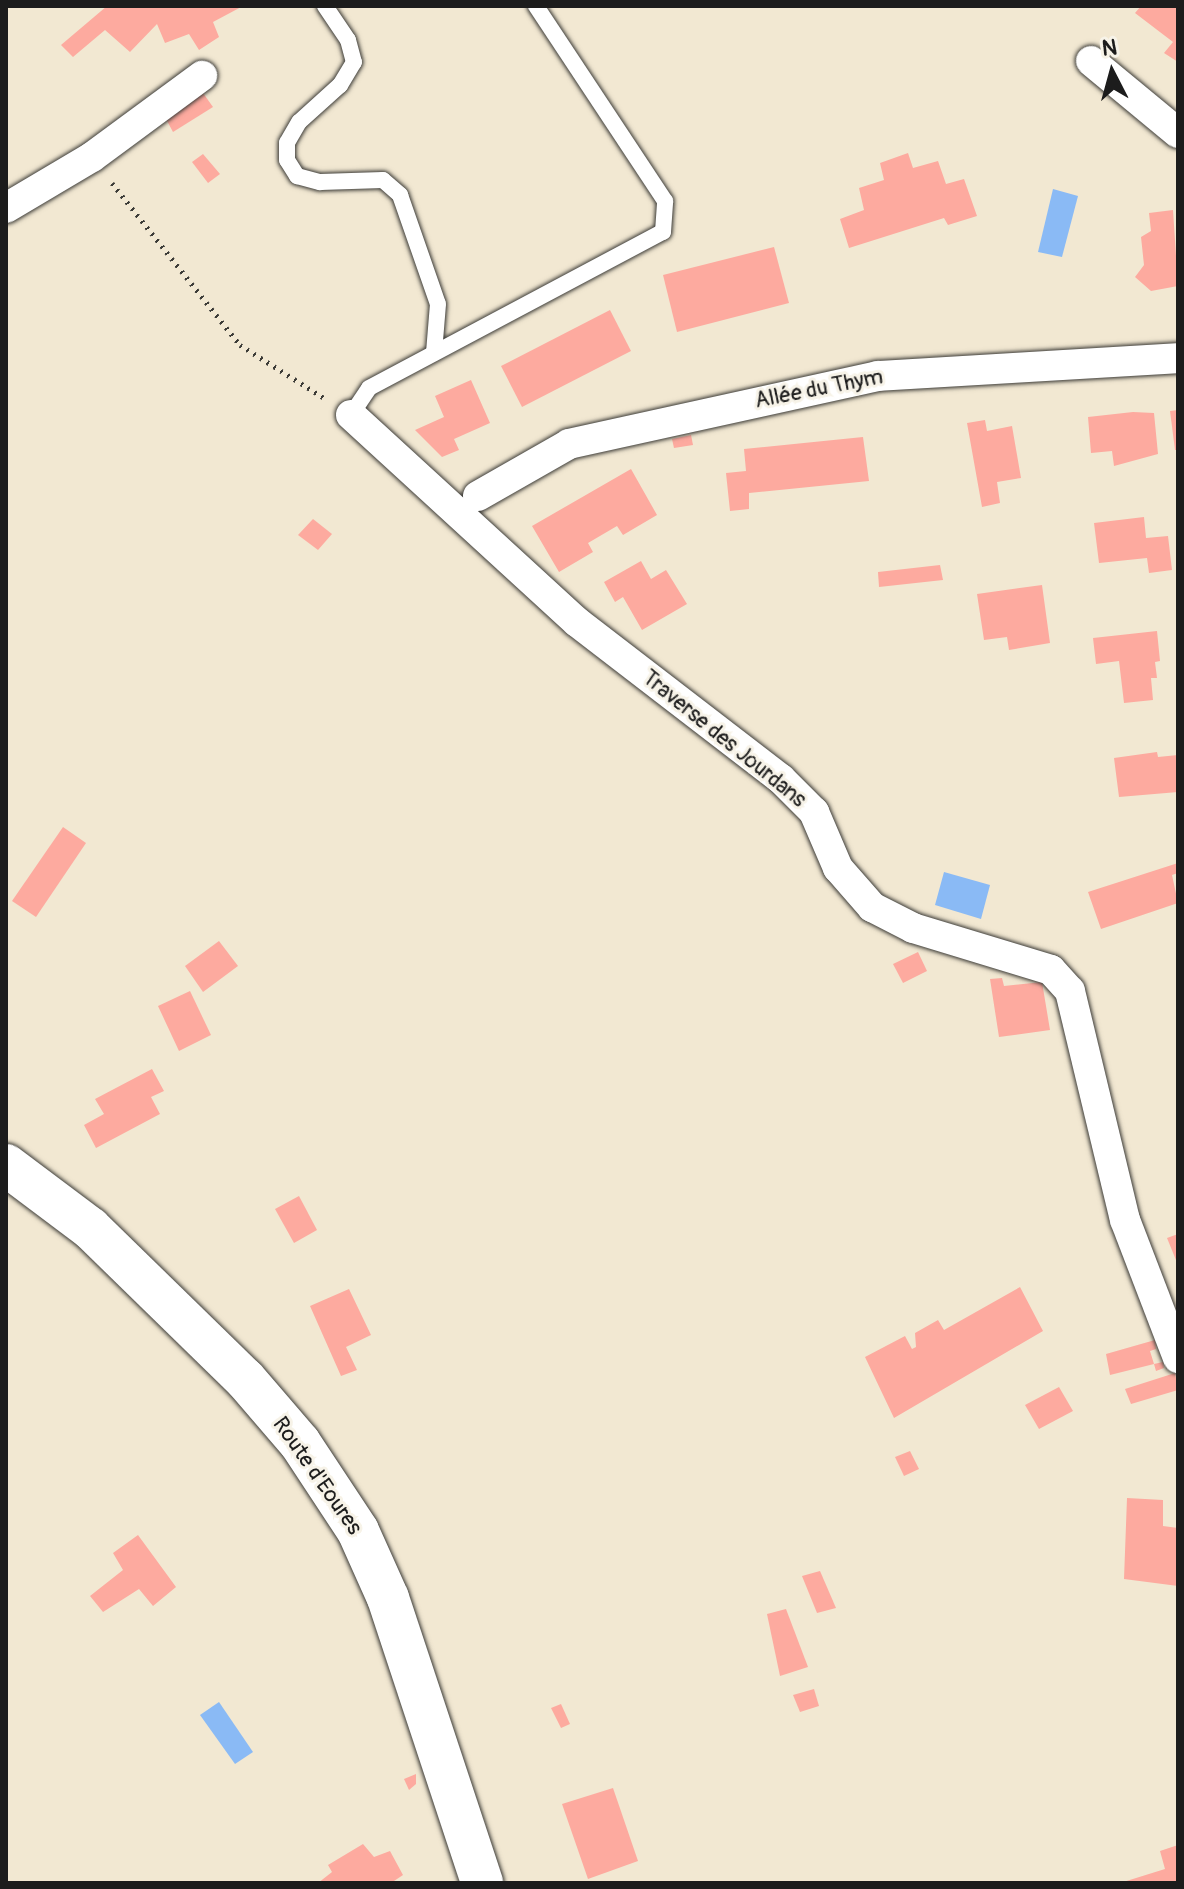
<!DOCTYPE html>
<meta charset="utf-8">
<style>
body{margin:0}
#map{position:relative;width:1184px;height:1889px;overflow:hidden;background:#f2e8d2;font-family:Pangolin,sans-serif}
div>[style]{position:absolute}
.water>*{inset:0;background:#8abaf5}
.building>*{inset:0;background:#fdaa9f}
.path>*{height:5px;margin-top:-2.5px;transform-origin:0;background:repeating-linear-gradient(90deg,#3c3b37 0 2px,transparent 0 8px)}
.roads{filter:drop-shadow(0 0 2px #3c3b37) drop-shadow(0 0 2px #3c3b37)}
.lane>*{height:16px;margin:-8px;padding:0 8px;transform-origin:8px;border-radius:8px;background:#fff}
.street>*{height:30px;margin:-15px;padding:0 15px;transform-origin:15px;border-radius:15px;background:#fff}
.secondary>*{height:42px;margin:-21px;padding:0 21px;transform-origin:21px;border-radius:21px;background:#fff}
span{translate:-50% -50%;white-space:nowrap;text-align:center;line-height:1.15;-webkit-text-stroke:6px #f7f3e8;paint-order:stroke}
.street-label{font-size:22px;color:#1c1c1c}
.frame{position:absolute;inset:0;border:8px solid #1c1c1c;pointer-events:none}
.north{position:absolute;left:1072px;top:32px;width:80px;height:80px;-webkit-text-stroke:6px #f7f3e8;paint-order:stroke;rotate:354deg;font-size:22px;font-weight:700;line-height:32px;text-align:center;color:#1c1c1c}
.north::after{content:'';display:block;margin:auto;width:28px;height:36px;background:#1c1c1c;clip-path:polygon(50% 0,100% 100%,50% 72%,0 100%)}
</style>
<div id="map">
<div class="water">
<div style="clip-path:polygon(1053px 189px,1078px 196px,1062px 257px,1038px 252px)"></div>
<div style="clip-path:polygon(944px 872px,990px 885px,981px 919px,935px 905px)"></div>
<div style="clip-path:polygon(219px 1702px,253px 1752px,235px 1764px,200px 1715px)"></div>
</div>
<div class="building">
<div style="clip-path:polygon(107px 6px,243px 6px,213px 22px,219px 37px,199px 50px,189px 34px,165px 43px,157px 24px,130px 52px,105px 30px,73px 57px,61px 45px)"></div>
<div style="clip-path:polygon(1141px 6px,1178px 6px,1178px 62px,1164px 53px,1173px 42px,1135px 13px)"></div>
<div style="clip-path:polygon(203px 93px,213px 107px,173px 132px,165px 117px)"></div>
<div style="clip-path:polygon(908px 153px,913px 168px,938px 161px,946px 184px,964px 179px,977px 216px,948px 225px,944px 218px,849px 248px,840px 219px,864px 210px,859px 188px,884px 180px,880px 163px)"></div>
<div style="clip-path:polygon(203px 154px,220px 174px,208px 183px,192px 162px)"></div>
<div style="clip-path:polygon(1173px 210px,1178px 286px,1151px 291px,1135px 277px,1144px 265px,1141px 237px,1151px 231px,1149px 213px)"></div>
<div style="clip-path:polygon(774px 247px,789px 303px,677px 332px,663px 275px)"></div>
<div style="clip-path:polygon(610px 310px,631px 351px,522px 407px,501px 366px)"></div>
<div style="clip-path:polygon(471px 380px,490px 423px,454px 439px,459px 450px,442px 457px,415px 430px,444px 417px,435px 396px)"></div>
<div style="clip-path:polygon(1178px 410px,1178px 450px,1175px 450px,1170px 411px)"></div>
<div style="clip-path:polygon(1133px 412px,1154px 413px,1158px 454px,1114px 466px,1112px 451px,1091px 453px,1088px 417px)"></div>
<div style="clip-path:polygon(985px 420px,987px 431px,1012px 426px,1021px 478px,997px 482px,1000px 503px,982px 507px,967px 423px)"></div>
<div style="clip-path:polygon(691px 435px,693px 445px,674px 448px,672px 439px)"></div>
<div style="clip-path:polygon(863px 437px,869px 481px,749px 493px,749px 509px,730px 511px,726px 473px,746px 471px,744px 449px)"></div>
<div style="clip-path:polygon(631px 469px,657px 515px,623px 535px,617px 526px,588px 543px,593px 552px,559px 572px,532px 526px)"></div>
<div style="clip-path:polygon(1144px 517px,1146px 538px,1168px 536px,1172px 570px,1149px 573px,1147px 558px,1099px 563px,1094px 523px)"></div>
<div style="clip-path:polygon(313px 519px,332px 534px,318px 550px,298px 535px)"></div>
<div style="clip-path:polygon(641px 561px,651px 579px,666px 570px,687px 604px,642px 630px,623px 597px,615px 602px,604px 582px)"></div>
<div style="clip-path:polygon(940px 565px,943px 580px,879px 587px,878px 572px)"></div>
<div style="clip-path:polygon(1042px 585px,1050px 643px,1009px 650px,1007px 637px,984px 640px,977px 594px)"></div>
<div style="clip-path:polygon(1157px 631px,1160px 661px,1155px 662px,1157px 678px,1151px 678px,1153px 700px,1124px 703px,1119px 661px,1096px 664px,1093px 638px)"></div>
<div style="clip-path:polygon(1157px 752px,1158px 757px,1178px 755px,1178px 792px,1119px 797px,1114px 758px)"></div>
<div style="clip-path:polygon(63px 827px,86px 843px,36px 917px,12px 901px)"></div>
<div style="clip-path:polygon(1178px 863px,1178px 873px,1172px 875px,1178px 903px,1101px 929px,1088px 892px)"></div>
<div style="clip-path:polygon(219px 941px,238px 966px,203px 992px,185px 966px)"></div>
<div style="clip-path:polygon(918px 952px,927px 971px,903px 983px,893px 964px)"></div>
<div style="clip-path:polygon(1002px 978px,1004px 986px,1042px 982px,1050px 1030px,999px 1037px,990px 979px)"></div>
<div style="clip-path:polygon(190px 991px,211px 1035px,179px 1051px,158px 1006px)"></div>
<div style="clip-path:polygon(152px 1069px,164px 1091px,151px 1097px,160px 1114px,96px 1148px,84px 1125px,104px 1114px,95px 1099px)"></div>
<div style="clip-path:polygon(299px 1196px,317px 1230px,294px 1243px,275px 1209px)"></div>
<div style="clip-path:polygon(1178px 1234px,1178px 1265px,1167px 1238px)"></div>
<div style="clip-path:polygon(1020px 1287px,1043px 1331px,894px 1418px,865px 1357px,905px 1336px,912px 1349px,916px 1347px,915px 1333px,938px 1320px,944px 1330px)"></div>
<div style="clip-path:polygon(349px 1289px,371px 1335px,346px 1347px,357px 1370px,341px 1376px,310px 1306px)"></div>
<div style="clip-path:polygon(1155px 1340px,1156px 1349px,1150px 1351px,1154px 1364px,1163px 1362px,1164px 1368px,1156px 1371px,1154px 1364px,1110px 1375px,1106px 1354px)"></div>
<div style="clip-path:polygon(1175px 1373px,1178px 1390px,1131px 1404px,1125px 1389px)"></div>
<div style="clip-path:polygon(1059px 1387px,1073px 1411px,1039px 1429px,1025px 1405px)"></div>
<div style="clip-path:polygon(910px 1451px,919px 1469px,904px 1476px,895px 1457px)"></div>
<div style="clip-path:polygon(1127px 1498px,1163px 1500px,1163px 1526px,1178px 1528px,1178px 1586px,1124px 1579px)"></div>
<div style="clip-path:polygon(138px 1535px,176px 1587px,153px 1606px,139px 1589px,103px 1612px,90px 1596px,123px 1570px,113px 1553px)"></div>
<div style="clip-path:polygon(820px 1571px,836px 1608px,817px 1613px,802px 1576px)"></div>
<div style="clip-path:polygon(786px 1609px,808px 1667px,780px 1676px,767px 1614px)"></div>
<div style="clip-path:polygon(814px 1689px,819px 1706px,800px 1712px,793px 1695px)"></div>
<div style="clip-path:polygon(561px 1704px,570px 1724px,561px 1728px,551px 1708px)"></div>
<div style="clip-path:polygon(416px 1774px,416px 1784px,409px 1790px,404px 1779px)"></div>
<div style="clip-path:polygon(613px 1788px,638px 1861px,588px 1879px,562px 1804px)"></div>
<div style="clip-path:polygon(363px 1844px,374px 1857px,390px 1851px,403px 1875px,391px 1883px,318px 1883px,332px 1872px,328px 1865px)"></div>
<div style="clip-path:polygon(1178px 1845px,1178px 1883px,1120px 1883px,1165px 1869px,1160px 1851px)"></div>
</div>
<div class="path">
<div style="left:112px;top:183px;width:206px;rotate:51.7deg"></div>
<div style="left:240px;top:345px;width:99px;rotate:32.2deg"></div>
</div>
<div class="roads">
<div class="lane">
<div style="left:325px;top:6px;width:41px;rotate:55.9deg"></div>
<div style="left:348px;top:40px;width:23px;rotate:75deg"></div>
<div style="left:354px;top:62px;width:27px;rotate:121deg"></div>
<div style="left:340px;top:85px;width:55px;rotate:137.9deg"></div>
<div style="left:299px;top:122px;width:24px;rotate:120deg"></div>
<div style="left:287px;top:143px;width:17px;rotate:90deg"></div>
<div style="left:287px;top:160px;width:19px;rotate:58deg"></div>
<div style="left:297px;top:176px;width:24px;rotate:15deg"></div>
<div style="left:320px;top:182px;width:63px;rotate:-1.8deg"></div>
<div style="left:383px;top:180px;width:23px;rotate:41deg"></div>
<div style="left:400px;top:195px;width:115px;rotate:70.8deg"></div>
<div style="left:438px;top:304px;width:49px;rotate:94.7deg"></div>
<div style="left:351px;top:415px;width:32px;rotate:-56deg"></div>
<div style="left:369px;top:388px;width:333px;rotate:-28deg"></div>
<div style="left:663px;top:232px;width:31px;rotate:-86deg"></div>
<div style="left:665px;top:201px;width:234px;rotate:-123.5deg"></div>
</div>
<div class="street">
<div style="left:1091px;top:61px;width:113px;rotate:39.6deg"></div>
<div style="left:6px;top:208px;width:100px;rotate:-30.7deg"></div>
<div style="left:92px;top:157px;width:137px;rotate:-36.4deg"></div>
<div style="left:351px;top:415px;width:306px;rotate:42.5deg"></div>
<div style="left:577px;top:622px;width:257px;rotate:37.6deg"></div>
<div style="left:781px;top:779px;width:47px;rotate:45deg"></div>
<div style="left:814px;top:812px;width:61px;rotate:66.8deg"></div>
<div style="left:838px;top:868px;width:52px;rotate:48.9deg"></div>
<div style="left:872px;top:907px;width:46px;rotate:27.1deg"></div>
<div style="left:913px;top:928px;width:144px;rotate:16.9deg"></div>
<div style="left:1051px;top:970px;width:28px;rotate:48deg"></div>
<div style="left:1070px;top:991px;width:236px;rotate:76.5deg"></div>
<div style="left:1125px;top:1220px;width:148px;rotate:69deg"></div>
<div style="left:478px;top:496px;width:105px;rotate:-29.7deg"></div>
<div style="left:569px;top:444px;width:316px;rotate:-12.4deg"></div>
<div style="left:878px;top:376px;width:301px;rotate:-3.4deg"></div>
</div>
<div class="secondary">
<div style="left:6px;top:1165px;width:105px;rotate:36.9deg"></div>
<div style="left:90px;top:1228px;width:216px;rotate:44.3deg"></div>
<div style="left:245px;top:1379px;width:84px;rotate:49.3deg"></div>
<div style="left:300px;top:1443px;width:105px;rotate:56.6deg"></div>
<div style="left:358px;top:1531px;width:73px;rotate:65.9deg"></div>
<div style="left:388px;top:1598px;width:300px;rotate:71.7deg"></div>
</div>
</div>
<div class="street-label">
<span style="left:819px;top:389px;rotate:-11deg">Allée du Thym</span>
<span style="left:724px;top:739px;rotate:39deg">Traverse des Jourdans</span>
<span style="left:317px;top:1476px;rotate:55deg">Route d'Eoures</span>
</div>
<div class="frame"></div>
<div class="north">N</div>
</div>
